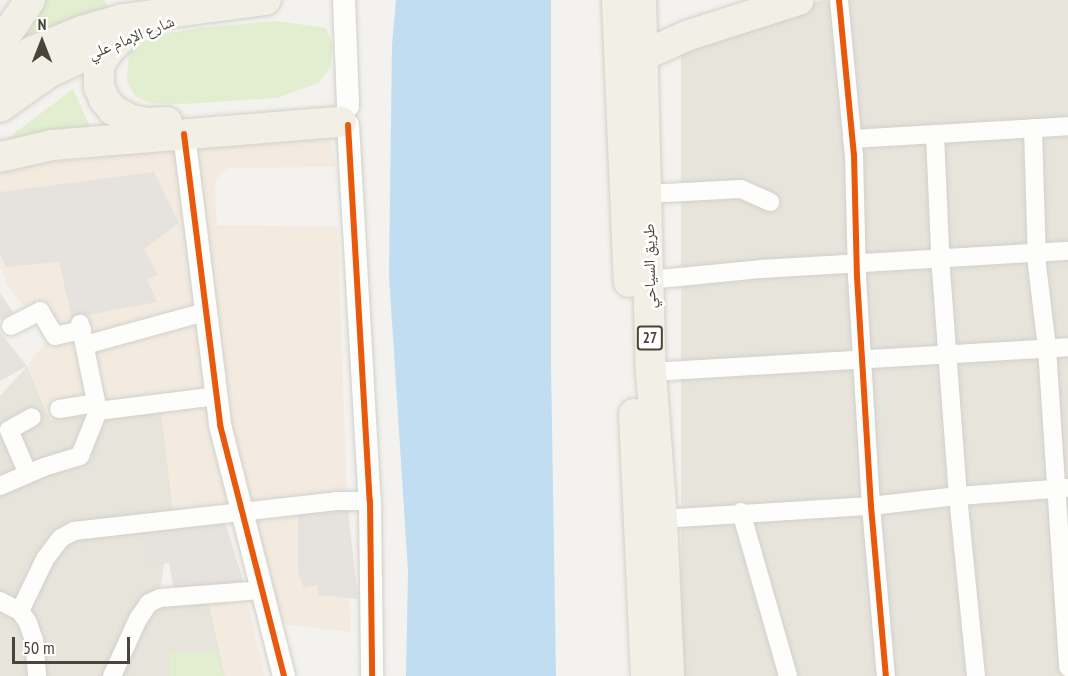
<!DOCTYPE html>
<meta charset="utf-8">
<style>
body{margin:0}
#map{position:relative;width:1068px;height:676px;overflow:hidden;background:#f4f2ee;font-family:"PT Sans Narrow","Noto Naskh Arabic",sans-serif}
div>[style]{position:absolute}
.residential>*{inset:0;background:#e7e4dc}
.commercial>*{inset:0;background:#f3ebdf}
.green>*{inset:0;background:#e1eecf}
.parking>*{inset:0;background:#e6e3df}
.water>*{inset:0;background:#c0ddf1}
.roads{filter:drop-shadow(0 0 2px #d2d0cb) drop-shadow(0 0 2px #d2d0cb)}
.minor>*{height:18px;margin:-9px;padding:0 9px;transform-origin:9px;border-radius:9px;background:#fdfdfc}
.tertiary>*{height:22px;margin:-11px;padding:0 11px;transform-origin:11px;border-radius:11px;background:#fdfdfc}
.primary>*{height:30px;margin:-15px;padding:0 15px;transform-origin:15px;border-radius:15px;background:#f2efe6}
.cycleway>*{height:6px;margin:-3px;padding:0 3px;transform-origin:3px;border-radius:3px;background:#e8590c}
span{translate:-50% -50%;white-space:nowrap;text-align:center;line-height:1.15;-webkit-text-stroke:5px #fff;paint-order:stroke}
.shield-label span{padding:2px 4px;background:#fff;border:2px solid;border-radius:4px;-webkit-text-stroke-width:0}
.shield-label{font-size:15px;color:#4b4439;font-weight:700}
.street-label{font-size:16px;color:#4b4439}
.north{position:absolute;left:12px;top:12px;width:60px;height:60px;-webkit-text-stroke:4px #fff;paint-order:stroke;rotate:0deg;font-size:16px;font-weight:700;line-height:24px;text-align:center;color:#4b4439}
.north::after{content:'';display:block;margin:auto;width:21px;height:27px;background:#4b4439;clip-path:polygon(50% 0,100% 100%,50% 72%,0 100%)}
.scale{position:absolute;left:12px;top:637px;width:118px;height:27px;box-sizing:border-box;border:3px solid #4b4439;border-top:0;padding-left:8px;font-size:18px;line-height:21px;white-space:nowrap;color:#4b4439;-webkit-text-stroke:4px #fff;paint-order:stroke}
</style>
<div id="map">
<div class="residential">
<div style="clip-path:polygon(821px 0,1068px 0,1068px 676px,681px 676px,681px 50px)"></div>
<div style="clip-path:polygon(27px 366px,50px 420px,160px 401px,173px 511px,159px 596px,208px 599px,225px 676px,0 676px,0 396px)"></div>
</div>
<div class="commercial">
<div style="clip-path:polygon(328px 125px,336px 167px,227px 168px,215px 181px,217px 225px,338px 227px,351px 632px,282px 624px,223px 504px,173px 511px,160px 401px,50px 420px,27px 366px,49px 338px,8px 286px,0 267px,0 168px,193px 145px)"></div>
<div style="clip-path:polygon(208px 599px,247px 601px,265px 676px,225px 676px)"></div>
</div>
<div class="green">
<div style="clip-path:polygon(46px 0,104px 0,112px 11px,0 61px)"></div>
<div style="clip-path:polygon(276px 21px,326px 28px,333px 46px,330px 68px,318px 83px,277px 98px,183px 104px,149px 103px,135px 96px,127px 83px,129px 51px,152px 36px,199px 28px)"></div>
<div style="clip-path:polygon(73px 89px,92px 131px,0 144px,65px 95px)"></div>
<div style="clip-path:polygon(169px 652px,215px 652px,224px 676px,169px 676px)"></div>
</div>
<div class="parking">
<div style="clip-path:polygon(154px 172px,179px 223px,144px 249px,158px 275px,147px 280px,157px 302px,72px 318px,59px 262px,6px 267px,0 254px,0 192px)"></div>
<div style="clip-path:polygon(0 293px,14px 313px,0 320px)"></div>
<div style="clip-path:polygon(0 332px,27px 366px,0 381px)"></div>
<div style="clip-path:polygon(348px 510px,358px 599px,318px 595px,317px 585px,304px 588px,298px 572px,298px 512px)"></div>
<div style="clip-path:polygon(224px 518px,245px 587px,174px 590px,169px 563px,144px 567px,142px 529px)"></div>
</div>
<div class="water">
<div style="clip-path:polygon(396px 0,551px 0,551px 363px,556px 676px,406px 676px,408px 571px,389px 275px,392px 45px)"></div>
</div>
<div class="roads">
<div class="minor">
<div style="left:839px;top:0;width:156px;rotate:84.5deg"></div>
<div style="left:854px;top:155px;width:122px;rotate:88.6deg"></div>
<div style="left:857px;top:277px;width:229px;rotate:86.5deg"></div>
<div style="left:871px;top:506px;width:171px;rotate:85deg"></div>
<div style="left:1033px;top:128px;width:137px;rotate:88.3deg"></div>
<div style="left:1037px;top:265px;width:84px;rotate:83.1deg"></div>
<div style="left:1047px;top:348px;width:320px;rotate:86.2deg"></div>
<div style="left:935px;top:134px;width:136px;rotate:87.5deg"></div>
<div style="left:941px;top:270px;width:227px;rotate:85.7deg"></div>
<div style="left:958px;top:496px;width:181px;rotate:84.3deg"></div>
<div style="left:852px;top:139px;width:216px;rotate:-3.4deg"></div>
<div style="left:647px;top:194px;width:94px;rotate:-3deg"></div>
<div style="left:741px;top:189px;width:32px;rotate:24deg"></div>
<div style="left:649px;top:280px;width:114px;rotate:-5.6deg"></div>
<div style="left:762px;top:269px;width:307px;rotate:-3.4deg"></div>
<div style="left:11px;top:326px;width:33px;rotate:-27deg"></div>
<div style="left:40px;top:311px;width:29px;rotate:59deg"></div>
<div style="left:55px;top:336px;width:28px;rotate:-13deg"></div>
<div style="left:85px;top:345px;width:124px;rotate:-15.4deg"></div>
<div style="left:651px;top:372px;width:418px;rotate:-3.4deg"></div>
<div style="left:59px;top:409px;width:37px;rotate:-9deg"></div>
<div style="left:98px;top:411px;width:119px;rotate:-7.2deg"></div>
<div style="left:28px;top:474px;width:48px;rotate:-113.4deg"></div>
<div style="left:9px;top:430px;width:26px;rotate:-29deg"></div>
<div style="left:0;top:486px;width:48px;rotate:-23.4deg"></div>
<div style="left:44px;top:467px;width:38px;rotate:-17deg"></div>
<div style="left:80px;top:456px;width:48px;rotate:-68.2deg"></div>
<div style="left:98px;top:411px;width:89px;rotate:-101.7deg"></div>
<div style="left:741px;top:512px;width:171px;rotate:74deg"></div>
<div style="left:662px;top:519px;width:209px;rotate:-3.6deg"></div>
<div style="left:871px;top:506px;width:88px;rotate:-6.6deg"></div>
<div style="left:958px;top:496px;width:109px;rotate:-4.2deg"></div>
<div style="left:0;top:601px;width:22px;rotate:27deg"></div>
<div style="left:20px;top:611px;width:14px;rotate:56deg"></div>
<div style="left:28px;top:623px;width:18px;rotate:71deg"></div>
<div style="left:34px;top:640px;width:36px;rotate:85deg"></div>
<div style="left:20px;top:611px;width:58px;rotate:-64.3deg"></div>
<div style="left:45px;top:559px;width:26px;rotate:-53deg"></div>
<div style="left:61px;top:538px;width:15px;rotate:-28deg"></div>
<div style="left:74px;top:531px;width:264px;rotate:-6.5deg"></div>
<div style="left:336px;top:501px;width:34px"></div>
<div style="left:112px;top:676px;width:63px;rotate:-65.5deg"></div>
<div style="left:138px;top:619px;width:19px;rotate:-55deg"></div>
<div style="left:149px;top:603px;width:12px;rotate:-24deg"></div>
<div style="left:160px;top:598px;width:101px;rotate:-4.5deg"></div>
</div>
<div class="tertiary">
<div style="left:344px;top:0;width:106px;rotate:87.8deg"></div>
<div style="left:348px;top:125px;width:377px;rotate:86.7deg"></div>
<div style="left:370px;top:501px;width:175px;rotate:89.3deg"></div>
<div style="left:184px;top:134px;width:293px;rotate:82.9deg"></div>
<div style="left:220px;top:425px;width:259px;rotate:75.7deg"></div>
</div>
<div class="primary">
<div style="left:617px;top:0;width:282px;rotate:87.6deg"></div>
<div style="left:641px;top:0;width:372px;rotate:88.5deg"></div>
<div style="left:651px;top:372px;width:147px;rotate:85.7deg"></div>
<div style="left:662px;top:519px;width:157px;rotate:87.4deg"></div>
<div style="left:120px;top:39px;width:17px;rotate:135deg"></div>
<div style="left:108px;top:51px;width:17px;rotate:121deg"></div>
<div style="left:99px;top:66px;width:21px;rotate:90deg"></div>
<div style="left:99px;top:87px;width:13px;rotate:67deg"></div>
<div style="left:104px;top:99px;width:14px;rotate:51deg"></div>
<div style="left:113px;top:110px;width:18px;rotate:29deg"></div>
<div style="left:129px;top:119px;width:17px;rotate:13deg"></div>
<div style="left:146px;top:123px;width:21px;rotate:-3deg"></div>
<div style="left:0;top:44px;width:53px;rotate:-55.7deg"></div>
<div style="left:642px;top:56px;width:51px;rotate:-24.1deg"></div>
<div style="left:689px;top:35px;width:115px;rotate:-17.7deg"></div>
<div style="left:0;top:73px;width:40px;rotate:-34deg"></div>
<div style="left:33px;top:51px;width:53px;rotate:-22.2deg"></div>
<div style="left:82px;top:31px;width:43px;rotate:-16.3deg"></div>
<div style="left:123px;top:19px;width:144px;rotate:-7.6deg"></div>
<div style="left:0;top:107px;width:59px;rotate:-35.3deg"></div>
<div style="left:48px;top:73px;width:75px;rotate:-25.2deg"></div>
<div style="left:0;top:157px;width:53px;rotate:-13deg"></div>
<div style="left:52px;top:145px;width:290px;rotate:-4.6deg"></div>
<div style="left:634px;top:414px;width:262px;rotate:87.4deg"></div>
</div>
</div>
<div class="cycleway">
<div style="left:839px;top:0;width:156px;rotate:84.5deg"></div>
<div style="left:854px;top:155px;width:122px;rotate:88.6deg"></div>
<div style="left:857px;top:277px;width:229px;rotate:86.5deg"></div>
<div style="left:871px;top:506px;width:171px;rotate:85deg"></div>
<div style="left:348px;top:125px;width:377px;rotate:86.7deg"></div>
<div style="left:370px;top:501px;width:175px;rotate:89.3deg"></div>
<div style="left:184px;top:134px;width:293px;rotate:82.9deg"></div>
<div style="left:220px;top:425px;width:259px;rotate:75.7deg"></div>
</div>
<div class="shield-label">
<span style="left:650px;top:338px">27</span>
</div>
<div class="street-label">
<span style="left:131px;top:37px;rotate:-22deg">شارع الإمام علي</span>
<span style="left:649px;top:266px;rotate:-91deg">طريق السياحي</span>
</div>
<div class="north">N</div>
<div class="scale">50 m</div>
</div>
